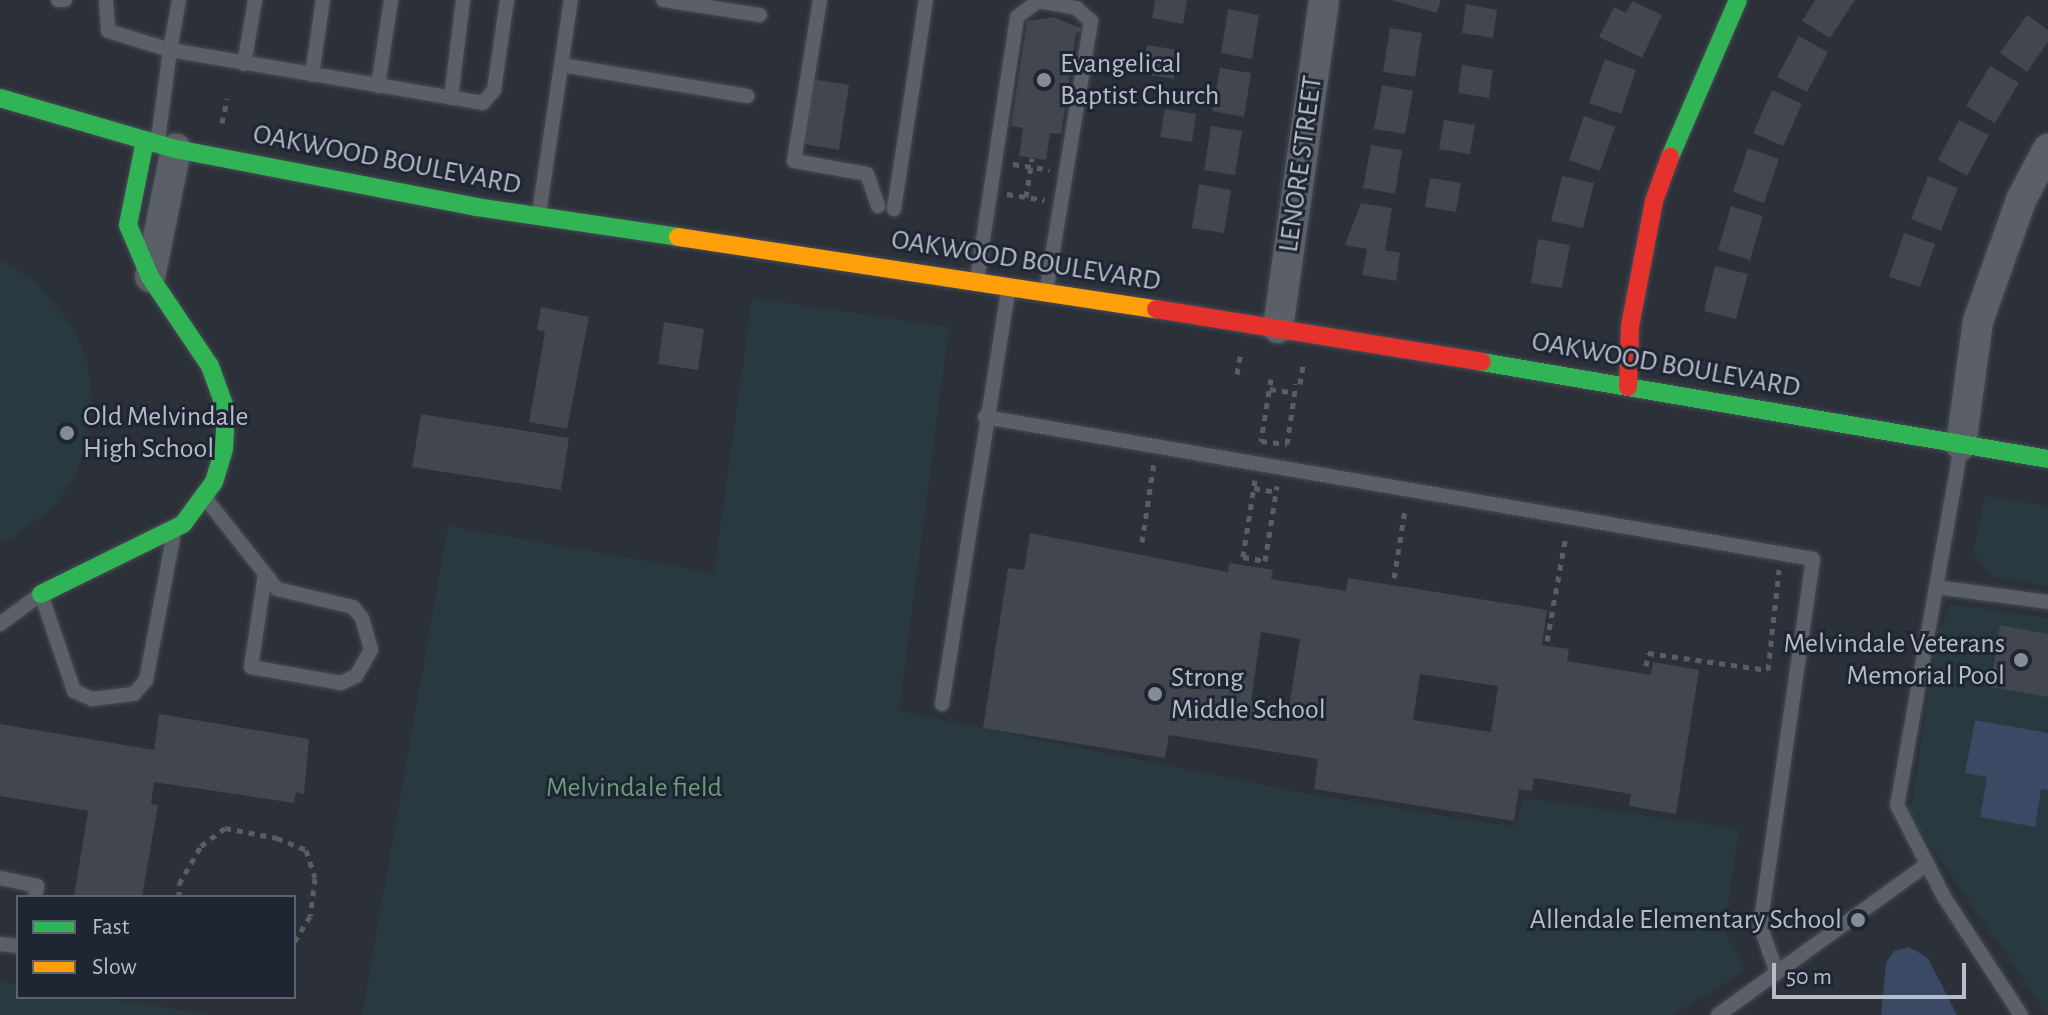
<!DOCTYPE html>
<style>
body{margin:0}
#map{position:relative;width:2048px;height:1015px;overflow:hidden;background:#2b3039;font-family:"Alegreya Sans",sans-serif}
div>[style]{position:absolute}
.green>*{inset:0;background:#283a3f}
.water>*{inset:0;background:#3a4964}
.building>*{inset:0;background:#42464e}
.path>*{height:5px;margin-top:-2.5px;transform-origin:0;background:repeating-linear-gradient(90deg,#585e64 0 6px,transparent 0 12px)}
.roads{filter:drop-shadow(0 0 2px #474b52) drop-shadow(0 0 2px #474b52)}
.lane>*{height:14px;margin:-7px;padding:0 7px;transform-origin:7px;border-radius:7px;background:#5b5f67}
.street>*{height:30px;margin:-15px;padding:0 15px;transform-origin:15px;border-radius:15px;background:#5b5f67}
.fast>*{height:18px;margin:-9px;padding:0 9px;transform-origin:9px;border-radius:9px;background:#30b455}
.slow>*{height:18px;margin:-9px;padding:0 9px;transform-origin:9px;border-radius:9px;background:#ff9f0a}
.jam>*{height:18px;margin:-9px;padding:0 9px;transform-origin:9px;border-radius:9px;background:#e5322d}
.dots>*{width:22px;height:22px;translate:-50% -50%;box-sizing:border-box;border:4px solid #1e2634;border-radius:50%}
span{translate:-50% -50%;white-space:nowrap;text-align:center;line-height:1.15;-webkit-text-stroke:6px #1e2634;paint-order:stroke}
.poi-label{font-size:28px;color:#b6bcca}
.left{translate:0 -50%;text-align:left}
.right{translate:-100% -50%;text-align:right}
.street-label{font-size:28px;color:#b6bcca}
.park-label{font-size:28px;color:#6d9a7a}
.legend{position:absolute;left:16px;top:895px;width:280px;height:104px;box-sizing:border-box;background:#1e2634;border:2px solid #5b6270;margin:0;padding:10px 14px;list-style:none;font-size:24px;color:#b6bcca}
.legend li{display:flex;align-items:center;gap:16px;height:40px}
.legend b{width:40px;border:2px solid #5b6270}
.scale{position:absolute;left:1772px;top:963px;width:194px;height:36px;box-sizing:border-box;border:4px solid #b6bcca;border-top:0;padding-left:10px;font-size:24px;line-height:28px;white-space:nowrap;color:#b6bcca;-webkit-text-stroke:6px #1e2634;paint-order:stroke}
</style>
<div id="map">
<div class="green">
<div style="clip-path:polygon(0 260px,34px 280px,74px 328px,87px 361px,92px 402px,89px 440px,75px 475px,54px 507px,0 546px)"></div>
<div style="clip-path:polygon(752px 298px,949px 327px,899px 711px,1308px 794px,1514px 827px,1524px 798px,1739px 829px,1724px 930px,1745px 970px,1674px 1015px,362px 1015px,448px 526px,714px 573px)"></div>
<div style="clip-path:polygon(1985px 496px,2048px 506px,2048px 586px,1993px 577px,1973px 554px)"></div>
<div style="clip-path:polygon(1951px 604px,2048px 618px,2048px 1015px,1906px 810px,1912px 803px,1938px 633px)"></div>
<div style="clip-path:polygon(0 982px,18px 985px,18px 997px,97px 997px,212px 1015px,0 1015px)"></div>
</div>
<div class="water">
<div style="clip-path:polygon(1975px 720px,2048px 733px,2048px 790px,2041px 789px,2035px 827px,1980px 817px,1987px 777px,1965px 773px)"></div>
<div style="clip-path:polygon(1909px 947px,1928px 958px,1957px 1015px,1881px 1015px,1886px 963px,1894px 951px)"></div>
</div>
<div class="building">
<div style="clip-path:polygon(1155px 0,1187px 0,1183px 24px,1152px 18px)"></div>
<div style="clip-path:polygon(1391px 0,1441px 0,1437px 13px)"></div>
<div style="clip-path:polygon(1815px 0,1855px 0,1830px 38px,1802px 21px)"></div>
<div style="clip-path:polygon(1632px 1px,1662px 15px,1642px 58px,1599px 37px,1614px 7px,1626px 13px)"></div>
<div style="clip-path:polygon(1466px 4px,1497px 10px,1493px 38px,1462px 33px)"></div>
<div style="clip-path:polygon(1228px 9px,1259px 15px,1252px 59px,1221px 53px)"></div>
<div style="clip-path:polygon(2027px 15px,2048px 30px,2048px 42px,2027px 72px,2000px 53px)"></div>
<div style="clip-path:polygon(1054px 17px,1083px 29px,1076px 34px,1061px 134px,1050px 133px,1046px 160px,1019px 156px,1023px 128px,1011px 126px,1027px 21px)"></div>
<div style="clip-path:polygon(1390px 28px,1422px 33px,1415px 77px,1383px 72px)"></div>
<div style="clip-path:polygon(1799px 36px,1828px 52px,1807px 92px,1777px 77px)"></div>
<div style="clip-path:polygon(1147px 45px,1178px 50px,1174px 79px,1143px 74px)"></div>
<div style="clip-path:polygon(1605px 59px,1636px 70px,1621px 114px,1589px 103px)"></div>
<div style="clip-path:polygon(1462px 65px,1493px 70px,1489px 98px,1458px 93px)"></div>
<div style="clip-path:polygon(1990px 66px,2019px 83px,1995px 123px,1966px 106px)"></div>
<div style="clip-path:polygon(1220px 68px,1251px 73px,1244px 117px,1212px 111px)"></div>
<div style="clip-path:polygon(812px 79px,849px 85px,839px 150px,803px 144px)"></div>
<div style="clip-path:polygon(1382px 85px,1413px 91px,1405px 134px,1374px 129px)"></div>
<div style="clip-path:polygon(1772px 90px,1802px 104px,1783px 146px,1753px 133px)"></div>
<div style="clip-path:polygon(1165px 109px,1196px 114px,1192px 142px,1160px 137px)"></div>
<div style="clip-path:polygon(1584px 116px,1615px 127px,1600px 171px,1569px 160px)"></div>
<div style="clip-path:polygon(1444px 120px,1475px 125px,1470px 154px,1439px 149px)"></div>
<div style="clip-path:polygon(1959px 120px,1989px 135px,1967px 176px,1938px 160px)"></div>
<div style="clip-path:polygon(1211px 126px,1242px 131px,1235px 175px,1204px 170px)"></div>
<div style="clip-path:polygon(1371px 145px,1402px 150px,1395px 194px,1363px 188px)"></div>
<div style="clip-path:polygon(1748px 148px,1779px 159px,1764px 203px,1733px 192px)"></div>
<div style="clip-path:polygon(1562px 176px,1594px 183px,1583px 228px,1551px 221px)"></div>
<div style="clip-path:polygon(1928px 176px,1958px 188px,1941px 231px,1911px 219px)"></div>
<div style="clip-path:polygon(1430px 178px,1461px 183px,1456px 212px,1425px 207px)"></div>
<div style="clip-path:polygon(1199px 184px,1231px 190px,1224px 233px,1192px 228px)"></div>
<div style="clip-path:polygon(1361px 203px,1392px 208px,1385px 250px,1400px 253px,1396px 281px,1362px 275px,1367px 249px,1345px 245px)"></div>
<div style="clip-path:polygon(1731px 206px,1763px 216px,1750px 260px,1718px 250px)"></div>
<div style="clip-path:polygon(1904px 233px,1935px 244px,1920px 287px,1889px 277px)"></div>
<div style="clip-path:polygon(1538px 239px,1570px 245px,1562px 288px,1531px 283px)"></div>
<div style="clip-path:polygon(1715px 266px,1748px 274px,1736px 319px,1704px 311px)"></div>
<div style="clip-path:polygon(541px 307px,589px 317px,567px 429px,529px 422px,545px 332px,537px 330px)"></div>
<div style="clip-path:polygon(664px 322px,704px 329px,698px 370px,658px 364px)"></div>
<div style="clip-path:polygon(421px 414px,569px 438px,561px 490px,412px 467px)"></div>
<div style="clip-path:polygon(evenodd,1030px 533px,1228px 572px,1229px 563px,1273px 570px,1271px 579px,1346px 591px,1348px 578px,1547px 610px,1542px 645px,1569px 649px,1567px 661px,1651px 675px,1653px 662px,1699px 670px,1676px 814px,1629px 806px,1631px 794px,1534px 778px,1532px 791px,1519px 789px,1514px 821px,1314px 789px,1318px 759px,1169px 735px,1165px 758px,983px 728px,1008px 568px,1024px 570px,1030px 533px,1261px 632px,1300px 639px,1289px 707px,1251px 701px,1261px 632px,1030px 533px,1420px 674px,1498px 686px,1491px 732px,1413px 720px,1420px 674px)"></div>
<div style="clip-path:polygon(2000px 625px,2048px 634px,2048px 697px,1990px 687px)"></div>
<div style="clip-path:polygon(159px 714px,309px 739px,304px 794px,296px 792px,294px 803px,154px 782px,151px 804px,158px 805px,142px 897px,74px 897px,88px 811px,0 796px,0 724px,154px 750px)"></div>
</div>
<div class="path">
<div style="left:222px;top:123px;width:25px;rotate:-78deg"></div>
<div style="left:1013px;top:164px;width:37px;rotate:9deg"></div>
<div style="left:1007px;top:194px;width:38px;rotate:9deg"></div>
<div style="left:1026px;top:197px;width:39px;rotate:-81deg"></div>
<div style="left:1237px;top:374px;width:22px;rotate:-80deg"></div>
<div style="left:1271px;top:379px;width:63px;rotate:99.2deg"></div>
<div style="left:1261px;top:441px;width:26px;rotate:7deg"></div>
<div style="left:1287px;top:444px;width:61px;rotate:-81.5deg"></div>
<div style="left:1300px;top:384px;width:19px;rotate:-81deg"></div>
<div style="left:1270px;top:389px;width:24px;rotate:9deg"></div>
<div style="left:1255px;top:480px;width:78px;rotate:98.9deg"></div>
<div style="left:1243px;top:557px;width:22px;rotate:10deg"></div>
<div style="left:1265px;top:561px;width:76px;rotate:-80.9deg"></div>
<div style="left:1254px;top:488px;width:22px;rotate:10deg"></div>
<div style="left:1142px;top:542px;width:80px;rotate:-81.4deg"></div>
<div style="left:1394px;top:578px;width:70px;rotate:-80.9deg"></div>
<div style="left:1547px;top:641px;width:108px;rotate:-79.8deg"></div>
<div style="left:1646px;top:666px;width:13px;rotate:-81deg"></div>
<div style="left:1648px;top:653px;width:121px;rotate:8.1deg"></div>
<div style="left:1768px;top:670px;width:101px;rotate:-83.7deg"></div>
<div style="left:179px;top:897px;width:13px;rotate:-90deg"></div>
<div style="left:179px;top:884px;width:44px;rotate:-59.9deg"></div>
<div style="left:201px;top:846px;width:30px;rotate:-37deg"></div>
<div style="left:225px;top:828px;width:53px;rotate:10.9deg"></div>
<div style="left:277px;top:838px;width:31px;rotate:22deg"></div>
<div style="left:306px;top:850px;width:29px;rotate:72deg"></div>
<div style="left:315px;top:878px;width:38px;rotate:97deg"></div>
<div style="left:310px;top:916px;width:31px;rotate:121deg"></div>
</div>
<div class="roads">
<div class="lane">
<div style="left:58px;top:0;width:7px"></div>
<div style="left:106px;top:0;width:31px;rotate:86deg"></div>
<div style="left:108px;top:31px;width:65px;rotate:17deg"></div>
<div style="left:170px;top:50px;width:91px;rotate:97.6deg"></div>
<div style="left:179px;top:0;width:51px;rotate:100.2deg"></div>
<div style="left:170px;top:50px;width:317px;rotate:9.6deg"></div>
<div style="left:483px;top:103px;width:17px;rotate:-50deg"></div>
<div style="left:494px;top:90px;width:91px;rotate:-81.8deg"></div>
<div style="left:663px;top:0;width:98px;rotate:8.8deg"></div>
<div style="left:820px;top:0;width:163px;rotate:99.2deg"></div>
<div style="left:794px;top:161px;width:74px;rotate:10.1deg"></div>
<div style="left:867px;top:174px;width:34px;rotate:71deg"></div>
<div style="left:244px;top:64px;width:65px;rotate:-80.2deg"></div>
<div style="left:562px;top:65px;width:188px;rotate:9.5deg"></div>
<div style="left:312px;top:75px;width:76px;rotate:-81.7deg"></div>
<div style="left:378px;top:86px;width:87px;rotate:-81.4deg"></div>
<div style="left:451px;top:98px;width:99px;rotate:-83deg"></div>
<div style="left:894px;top:209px;width:211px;rotate:-81.3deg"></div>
<div style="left:539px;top:213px;width:215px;rotate:-81.5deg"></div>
<div style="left:977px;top:279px;width:265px;rotate:-81.3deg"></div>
<div style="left:1017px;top:17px;width:26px;rotate:-37deg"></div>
<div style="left:1038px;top:1px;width:39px;rotate:10deg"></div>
<div style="left:1076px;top:8px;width:20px;rotate:41deg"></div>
<div style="left:1091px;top:21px;width:271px;rotate:99.4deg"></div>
<div style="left:985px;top:417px;width:840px;rotate:9.73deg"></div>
<div style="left:1813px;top:559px;width:370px;rotate:98.2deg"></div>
<div style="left:1760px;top:925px;width:51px;rotate:70.5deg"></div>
<div style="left:1961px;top:447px;width:364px;rotate:100.1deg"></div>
<div style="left:1897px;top:805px;width:103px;rotate:62.9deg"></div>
<div style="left:1944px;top:897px;width:141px;rotate:56.9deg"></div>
<div style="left:206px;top:499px;width:115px;rotate:51.7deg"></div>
<div style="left:277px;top:589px;width:78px;rotate:13.3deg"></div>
<div style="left:353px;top:607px;width:14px;rotate:51deg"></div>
<div style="left:362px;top:618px;width:33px;rotate:74deg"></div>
<div style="left:371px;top:650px;width:30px;rotate:120deg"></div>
<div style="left:356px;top:676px;width:17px;rotate:155deg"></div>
<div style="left:341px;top:683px;width:91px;rotate:-169.9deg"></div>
<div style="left:251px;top:667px;width:94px;rotate:-81.4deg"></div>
<div style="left:1936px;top:587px;width:113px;rotate:7.6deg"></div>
<div style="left:0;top:624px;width:51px;rotate:-36.2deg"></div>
<div style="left:41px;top:594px;width:102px;rotate:71.2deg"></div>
<div style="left:74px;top:691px;width:20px;rotate:24deg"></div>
<div style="left:92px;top:699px;width:42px;rotate:-6.8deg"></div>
<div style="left:134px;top:694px;width:18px;rotate:-49deg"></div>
<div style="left:146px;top:680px;width:145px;rotate:-79.2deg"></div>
<div style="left:942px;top:704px;width:419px;rotate:-80.9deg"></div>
<div style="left:0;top:878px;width:38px;rotate:12deg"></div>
<div style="left:37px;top:886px;width:11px;rotate:100deg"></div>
<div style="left:0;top:944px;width:18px;rotate:6deg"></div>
<div style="left:1718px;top:1015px;width:258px;rotate:-35.8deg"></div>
</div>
<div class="street">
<div style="left:150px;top:277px;width:131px;rotate:-78.5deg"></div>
<div style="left:1278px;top:328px;width:331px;rotate:-82deg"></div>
<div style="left:1961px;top:445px;width:125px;rotate:-82.2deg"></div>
<div style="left:1978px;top:321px;width:128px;rotate:-70.4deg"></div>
<div style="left:2021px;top:200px;width:58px;rotate:-62.1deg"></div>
</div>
<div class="fast">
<div style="left:0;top:98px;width:183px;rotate:16.2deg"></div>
<div style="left:176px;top:149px;width:306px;rotate:10.9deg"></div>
<div style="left:476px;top:207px;width:204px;rotate:8.4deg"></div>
<div style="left:1670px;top:157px;width:171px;rotate:-66.6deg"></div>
<div style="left:1482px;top:362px;width:574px;rotate:9.72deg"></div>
<div style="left:41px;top:594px;width:158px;rotate:-26.2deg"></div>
<div style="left:183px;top:524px;width:52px;rotate:-53.6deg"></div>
<div style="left:214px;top:482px;width:34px;rotate:-73deg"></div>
<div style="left:224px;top:449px;width:39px;rotate:-87deg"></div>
<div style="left:226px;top:410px;width:47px;rotate:-110deg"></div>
<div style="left:210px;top:366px;width:107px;rotate:-124deg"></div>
<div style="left:150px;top:277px;width:56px;rotate:-112.9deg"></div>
<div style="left:128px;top:225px;width:86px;rotate:-78.6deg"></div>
</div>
<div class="slow">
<div style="left:678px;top:237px;width:483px;rotate:8.6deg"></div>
</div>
<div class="jam">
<div style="left:1156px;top:309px;width:330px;rotate:9.2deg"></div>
<div style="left:1628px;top:387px;width:61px;rotate:-88.1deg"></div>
<div style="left:1630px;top:326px;width:127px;rotate:-79.1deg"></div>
<div style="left:1654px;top:201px;width:47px;rotate:-70deg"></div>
</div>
</div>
<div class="dots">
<div style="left:1044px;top:80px;background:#858b97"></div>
<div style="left:67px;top:433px;background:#858b97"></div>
<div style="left:2021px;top:660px;background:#858b97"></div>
<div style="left:1155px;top:694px;background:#858b97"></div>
<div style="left:1858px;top:920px;background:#858b97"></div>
</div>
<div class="poi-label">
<span class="left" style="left:1060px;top:80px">Evangelical<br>Baptist Church</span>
<span class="left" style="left:83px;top:433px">Old Melvindale<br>High School</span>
<span class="right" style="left:2005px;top:660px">Melvindale Veterans<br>Memorial Pool</span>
<span class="left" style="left:1171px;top:694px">Strong<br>Middle School</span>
<span class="right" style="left:1842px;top:920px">Allendale Elementary School</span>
</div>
<div class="street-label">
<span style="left:387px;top:160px;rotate:11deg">OAKWOOD BOULEVARD</span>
<span style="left:1301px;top:164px;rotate:-82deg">LENORE STREET</span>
<span style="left:1026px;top:261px;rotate:9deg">OAKWOOD BOULEVARD</span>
<span style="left:1666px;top:365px;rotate:10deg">OAKWOOD BOULEVARD</span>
</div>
<div class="park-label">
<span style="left:634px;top:788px">Melvindale field</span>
</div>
<ul class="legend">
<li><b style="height:10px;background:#30b455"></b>Fast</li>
<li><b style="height:10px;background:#ff9f0a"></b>Slow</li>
</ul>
<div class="scale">50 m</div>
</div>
